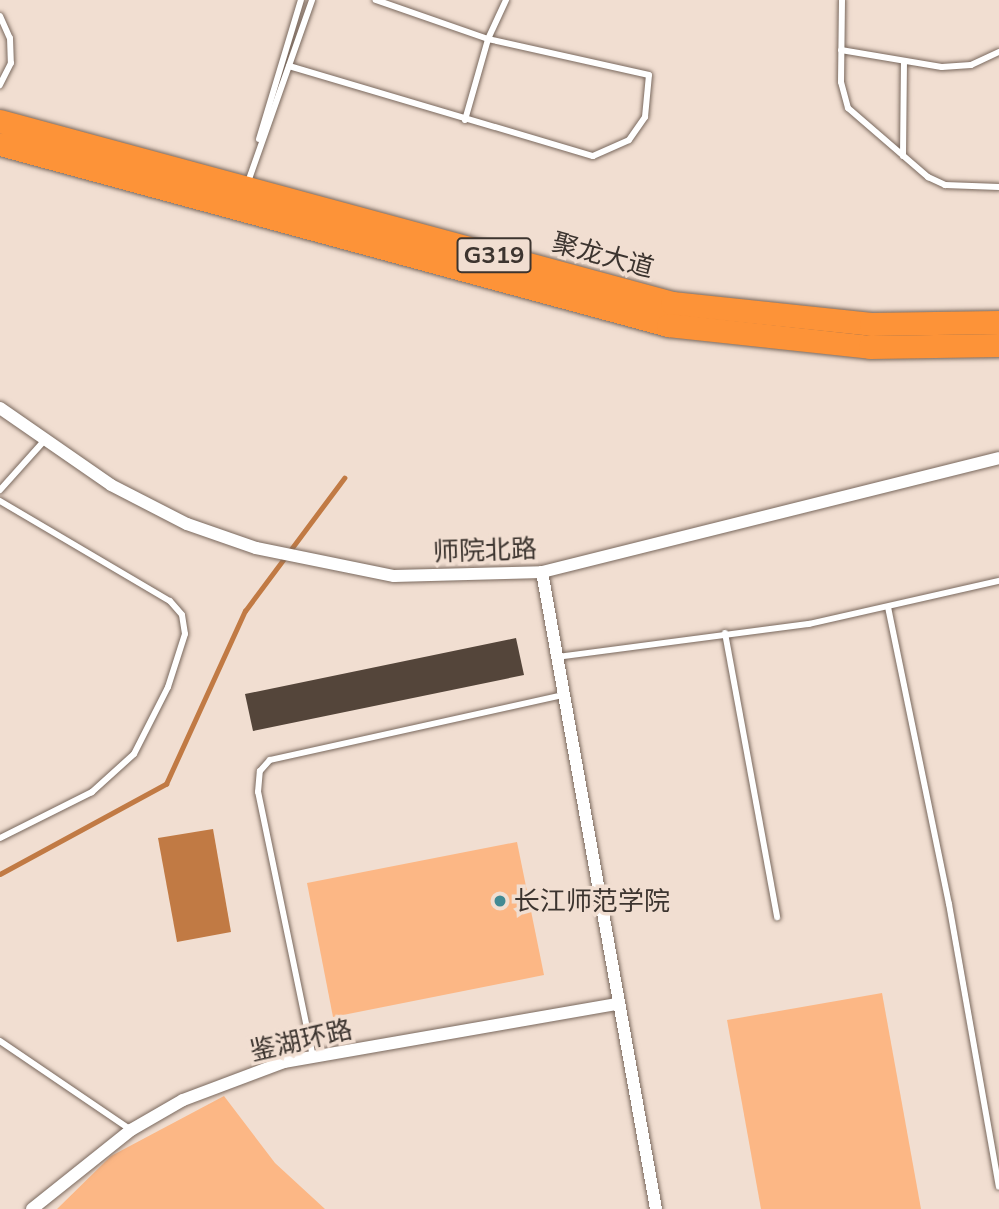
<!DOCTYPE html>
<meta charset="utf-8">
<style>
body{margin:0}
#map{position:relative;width:999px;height:1209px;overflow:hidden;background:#f1ded1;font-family:Mulish,"Noto Sans SC",sans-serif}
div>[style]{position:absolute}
.green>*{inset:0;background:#fcb785}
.water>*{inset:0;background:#c17a44}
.stream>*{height:4.5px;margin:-2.25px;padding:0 2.25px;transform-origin:2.25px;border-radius:2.25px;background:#c17a44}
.building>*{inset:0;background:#54453a}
.roads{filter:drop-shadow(0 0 2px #79685d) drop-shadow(0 0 2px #79685d)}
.lane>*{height:6px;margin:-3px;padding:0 3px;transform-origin:3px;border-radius:3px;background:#fff}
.street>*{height:12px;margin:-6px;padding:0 6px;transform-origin:6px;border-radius:6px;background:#fff}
.highway>*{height:23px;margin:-11.5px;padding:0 11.5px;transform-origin:11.5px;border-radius:11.5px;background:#fd9338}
.dots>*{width:19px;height:19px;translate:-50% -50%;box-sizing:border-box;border:4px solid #f1ded1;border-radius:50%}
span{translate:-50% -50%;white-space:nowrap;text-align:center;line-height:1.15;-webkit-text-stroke:7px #f1ded1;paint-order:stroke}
.shield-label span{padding:2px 5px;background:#f1ded1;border:2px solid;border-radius:5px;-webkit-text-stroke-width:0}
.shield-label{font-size:24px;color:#3c342f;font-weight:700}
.street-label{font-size:26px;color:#3c342f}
.poi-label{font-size:26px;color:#3c342f}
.left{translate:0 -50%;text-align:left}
</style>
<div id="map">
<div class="green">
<div style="clip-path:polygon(517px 842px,544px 975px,333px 1017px,307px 883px)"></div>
<div style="clip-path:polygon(882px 993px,921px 1209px,761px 1209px,727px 1020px)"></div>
<div style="clip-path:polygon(224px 1096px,275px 1163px,325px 1209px,57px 1209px,111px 1156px)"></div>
</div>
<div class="water">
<div style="clip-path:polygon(213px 829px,231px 932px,177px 942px,158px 838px)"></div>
</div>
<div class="stream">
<div style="left:0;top:874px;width:189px;rotate:-28.5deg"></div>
<div style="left:166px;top:784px;width:190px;rotate:-65.5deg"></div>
<div style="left:245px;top:611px;width:166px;rotate:-53.3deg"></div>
</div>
<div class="building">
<div style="clip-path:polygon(516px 638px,524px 675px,253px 731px,245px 694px)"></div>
</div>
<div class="roads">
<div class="lane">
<div style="left:842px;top:0;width:82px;rotate:90.7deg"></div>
<div style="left:841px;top:82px;width:27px;rotate:75deg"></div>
<div style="left:848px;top:108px;width:106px;rotate:40.8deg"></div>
<div style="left:928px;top:177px;width:19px;rotate:25deg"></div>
<div style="left:945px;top:185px;width:54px;rotate:2.1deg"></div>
<div style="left:0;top:16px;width:24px;rotate:66deg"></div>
<div style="left:10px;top:38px;width:25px;rotate:88deg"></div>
<div style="left:11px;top:63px;width:25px;rotate:117deg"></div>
<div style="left:841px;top:50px;width:102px;rotate:9.6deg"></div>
<div style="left:942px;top:67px;width:29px;rotate:-4deg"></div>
<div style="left:971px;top:65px;width:31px;rotate:-25deg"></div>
<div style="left:289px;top:66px;width:317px;rotate:16.5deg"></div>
<div style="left:593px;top:156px;width:39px;rotate:-24deg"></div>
<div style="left:629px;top:140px;width:28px;rotate:-55deg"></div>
<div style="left:645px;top:117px;width:42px;rotate:-84.6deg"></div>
<div style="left:649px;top:75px;width:165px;rotate:-167.4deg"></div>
<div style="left:488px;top:39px;width:119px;rotate:-160.8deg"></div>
<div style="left:465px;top:120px;width:84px;rotate:-74.1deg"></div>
<div style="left:488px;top:39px;width:43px;rotate:-65.2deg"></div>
<div style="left:259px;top:139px;width:145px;rotate:-73.2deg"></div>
<div style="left:903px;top:156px;width:95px;rotate:-89.4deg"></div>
<div style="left:248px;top:182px;width:193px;rotate:-70.6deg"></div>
<div style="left:0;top:490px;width:66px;rotate:-48.1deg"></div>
<div style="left:0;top:501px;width:197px;rotate:30.5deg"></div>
<div style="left:170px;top:601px;width:18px;rotate:49deg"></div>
<div style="left:182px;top:615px;width:19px;rotate:81deg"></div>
<div style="left:185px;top:634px;width:56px;rotate:107.8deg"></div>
<div style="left:168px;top:687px;width:75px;rotate:116.9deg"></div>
<div style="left:134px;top:754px;width:57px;rotate:137.9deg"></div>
<div style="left:92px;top:792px;width:103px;rotate:153.4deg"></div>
<div style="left:888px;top:607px;width:303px;rotate:78.4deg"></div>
<div style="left:949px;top:904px;width:287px;rotate:80deg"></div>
<div style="left:725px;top:633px;width:289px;rotate:79.6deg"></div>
<div style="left:557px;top:657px;width:254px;rotate:-7.5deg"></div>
<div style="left:809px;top:624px;width:195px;rotate:-12.8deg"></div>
<div style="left:0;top:1041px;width:158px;rotate:34.2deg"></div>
<div style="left:313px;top:1057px;width:271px;rotate:-101.7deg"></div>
<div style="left:258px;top:792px;width:21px;rotate:-85deg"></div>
<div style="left:260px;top:771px;width:15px;rotate:-48deg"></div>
<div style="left:270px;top:760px;width:300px;rotate:-12.5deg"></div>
</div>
<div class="street">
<div style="left:0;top:408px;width:135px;rotate:34.7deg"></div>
<div style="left:111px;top:485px;width:85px;rotate:27.2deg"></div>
<div style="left:187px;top:524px;width:73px;rotate:19.2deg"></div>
<div style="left:256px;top:548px;width:141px;rotate:11.5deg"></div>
<div style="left:394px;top:576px;width:148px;rotate:-1.5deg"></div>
<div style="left:542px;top:572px;width:471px;rotate:-14deg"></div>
<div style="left:542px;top:572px;width:647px;rotate:79.85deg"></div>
<div style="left:32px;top:1209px;width:127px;rotate:-38.6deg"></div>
<div style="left:131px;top:1130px;width:60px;rotate:-30deg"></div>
<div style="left:183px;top:1100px;width:108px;rotate:-20.6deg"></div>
<div style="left:284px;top:1062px;width:338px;rotate:-9.9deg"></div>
</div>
<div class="highway">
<div style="left:0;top:121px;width:696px;rotate:15.15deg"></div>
<div style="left:672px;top:303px;width:200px;rotate:6deg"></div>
<div style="left:871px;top:324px;width:128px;rotate:-0.9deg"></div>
<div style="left:0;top:144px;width:692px;rotate:15.16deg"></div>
<div style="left:668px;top:325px;width:203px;rotate:6.2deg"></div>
<div style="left:870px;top:347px;width:129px;rotate:-0.9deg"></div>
</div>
</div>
<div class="dots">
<div style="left:500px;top:901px;background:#438a93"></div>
</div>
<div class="shield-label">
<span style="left:494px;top:255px">G319</span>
</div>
<div class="street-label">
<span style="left:603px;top:255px;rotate:15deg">聚龙大道</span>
<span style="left:485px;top:550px;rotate:-2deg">师院北路</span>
<span style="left:301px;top:1040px;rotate:-13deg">鉴湖环路</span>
</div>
<div class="poi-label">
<span class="left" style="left:514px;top:901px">长江师范学院</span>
</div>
</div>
